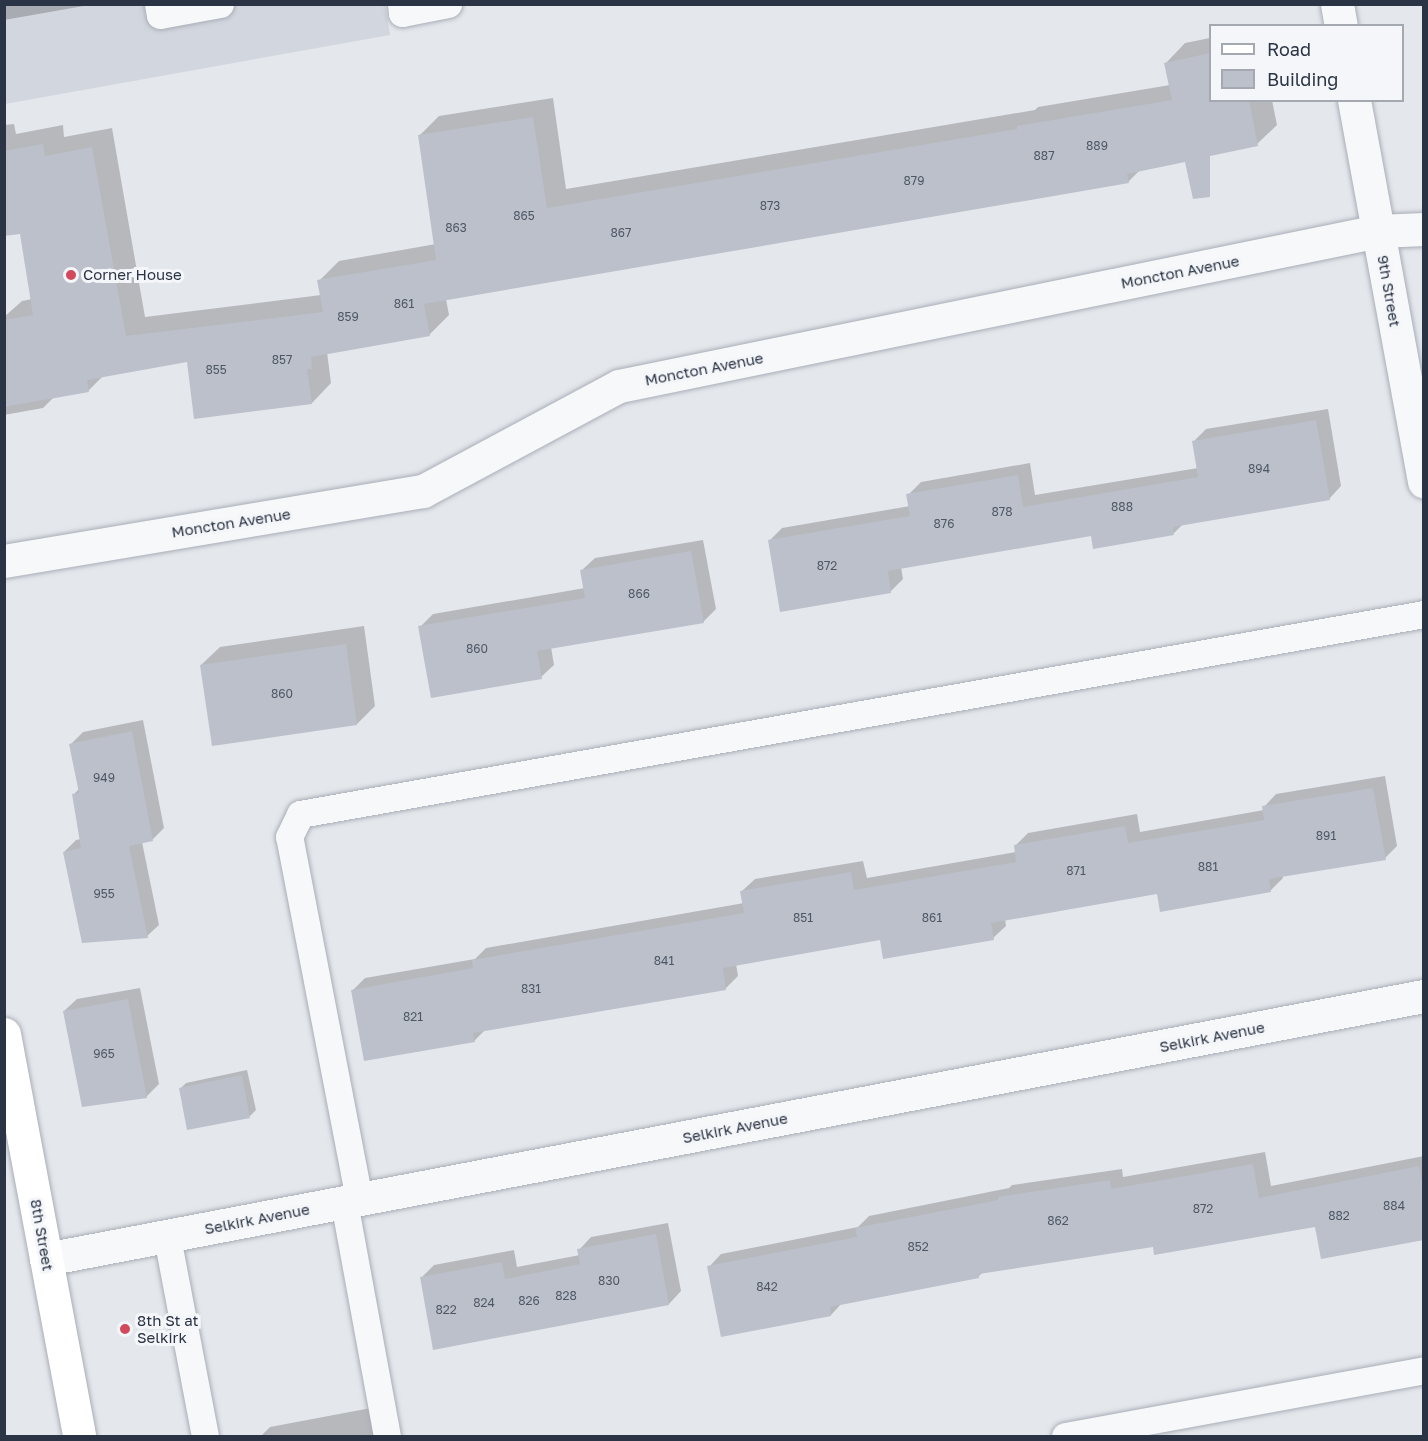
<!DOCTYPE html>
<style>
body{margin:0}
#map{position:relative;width:1428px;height:1441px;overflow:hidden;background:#e4e7ec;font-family:"Golos Text",sans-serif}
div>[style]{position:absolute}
.built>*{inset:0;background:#d2d6de}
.shadow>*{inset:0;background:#0003}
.building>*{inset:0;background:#bbc0ca}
.roads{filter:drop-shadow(0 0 2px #a9aeb7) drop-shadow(0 0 2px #a9aeb7)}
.lane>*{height:27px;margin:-13.5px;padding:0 13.5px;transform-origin:13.5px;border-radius:13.5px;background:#f7f8fa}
.street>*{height:33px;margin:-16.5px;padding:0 16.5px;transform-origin:16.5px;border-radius:16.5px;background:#f7f8fa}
.secondary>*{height:33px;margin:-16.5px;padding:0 16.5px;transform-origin:16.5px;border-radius:16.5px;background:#fff}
.dots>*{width:16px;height:16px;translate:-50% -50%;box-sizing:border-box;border:3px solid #f4f6f9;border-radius:50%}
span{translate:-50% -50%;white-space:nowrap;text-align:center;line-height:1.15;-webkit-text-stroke:6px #f4f6f9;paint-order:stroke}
.number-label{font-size:12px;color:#4f5766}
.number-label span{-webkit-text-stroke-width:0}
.street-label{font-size:15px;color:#2b3445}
.poi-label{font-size:15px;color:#2b3445}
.left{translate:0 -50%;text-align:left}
.frame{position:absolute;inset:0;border:6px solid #2b3445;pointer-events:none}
.legend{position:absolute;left:1209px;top:24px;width:195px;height:78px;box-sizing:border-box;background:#f4f6f9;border:2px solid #a4a8b1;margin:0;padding:8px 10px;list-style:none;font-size:18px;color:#2b3445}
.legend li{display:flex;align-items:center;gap:12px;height:30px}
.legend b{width:30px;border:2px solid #a4a8b1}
</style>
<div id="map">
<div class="built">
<div style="clip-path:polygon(5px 5px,385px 5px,390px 35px,5px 104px)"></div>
</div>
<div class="shadow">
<div style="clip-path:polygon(4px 4px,95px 4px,4px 20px)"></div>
<div style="clip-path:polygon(1210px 38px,1210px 100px,1272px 100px,1277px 125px,1257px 144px,1140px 170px,1128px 182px,446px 299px,449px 315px,429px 335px,327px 352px,331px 383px,312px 403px,188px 361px,103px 376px,88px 391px,54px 397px,43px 408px,4px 415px,4px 317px,22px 301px,32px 299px,21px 232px,4px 235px,4px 125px,14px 124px,16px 134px,63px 125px,64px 137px,112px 128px,145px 317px,321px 295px,319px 281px,339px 261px,436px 244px,419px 136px,439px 116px,553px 98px,566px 189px,1035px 110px,1038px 107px,1170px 85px,1166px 63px,1185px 43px)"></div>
<div style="clip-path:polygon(1328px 409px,1341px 486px,1329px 499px,1184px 523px,1174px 533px,1092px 534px,901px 567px,903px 579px,891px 591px,769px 541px,782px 528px,910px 506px,908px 495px,921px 482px,1030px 463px,1035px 495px,1198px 468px,1193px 442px,1206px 429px)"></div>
<div style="clip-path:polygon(703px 540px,716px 609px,703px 622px,551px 647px,554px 665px,541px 677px,420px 627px,433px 614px,585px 588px,582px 570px,595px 558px)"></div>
<div style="clip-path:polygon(364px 626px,375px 706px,357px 724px,201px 665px,220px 647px)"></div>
<div style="clip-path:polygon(143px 720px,164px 828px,152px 840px,142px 842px,159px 925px,147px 936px,64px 852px,76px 840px,81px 839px,73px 795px,80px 788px,71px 744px,83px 732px)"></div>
<div style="clip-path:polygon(1385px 776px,1397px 846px,1385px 858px,1282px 875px,1283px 878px,1270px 891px,1158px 892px,1005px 919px,1006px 926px,993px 938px,881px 939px,736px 964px,738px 976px,726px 988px,485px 1030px,474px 1041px,353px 990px,365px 978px,475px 959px,486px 948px,744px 903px,742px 891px,755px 879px,863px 861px,867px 878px,1016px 852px,1015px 846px,1028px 833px,1137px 814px,1140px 832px,1264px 810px,1264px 807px,1276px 794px)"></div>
<div style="clip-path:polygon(140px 988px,159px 1084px,146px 1097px,64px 1011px,77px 999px)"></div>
<div style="clip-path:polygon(247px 1070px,256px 1110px,250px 1116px,180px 1089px,186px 1083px)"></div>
<div style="clip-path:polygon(1265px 1152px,1271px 1186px,1424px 1156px,1424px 1238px,1316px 1225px,1154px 1246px,984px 1271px,979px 1276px,842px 1303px,831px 1315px,709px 1267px,721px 1254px,858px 1227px,869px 1216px,1009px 1188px,1012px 1185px,1122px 1169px,1123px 1177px)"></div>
<div style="clip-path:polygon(668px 1223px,681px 1291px,669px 1304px,421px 1278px,434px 1265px,514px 1250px,517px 1267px,580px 1255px,579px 1250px,591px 1237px)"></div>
<div style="clip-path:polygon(392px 1404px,399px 1436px,261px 1436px,270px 1427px)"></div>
</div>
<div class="building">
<div style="clip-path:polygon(1210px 53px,1210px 100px,1249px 100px,1258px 146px,1210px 156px,1210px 197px,1193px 199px,1185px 162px,1127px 174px,1129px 183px,424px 304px,430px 336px,311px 357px,312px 369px,307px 369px,312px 404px,194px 419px,187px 362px,87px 380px,89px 392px,4px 407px,4px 320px,33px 315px,20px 234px,4px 236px,4px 151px,43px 144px,45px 156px,92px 147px,126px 336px,323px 312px,317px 280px,436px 260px,418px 135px,533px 117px,547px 208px,1017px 129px,1017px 126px,1172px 100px,1164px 63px)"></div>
<div style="clip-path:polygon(1316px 420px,1330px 500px,1173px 527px,1174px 535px,1093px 549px,1091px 536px,888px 571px,891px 593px,780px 612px,768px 540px,910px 516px,906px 494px,1018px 475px,1023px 507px,1198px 477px,1192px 441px)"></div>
<div style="clip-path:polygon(691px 551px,704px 623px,537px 651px,542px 679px,431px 698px,418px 626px,585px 598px,580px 570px)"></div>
<div style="clip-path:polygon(346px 644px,357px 725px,212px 746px,200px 665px)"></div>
<div style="clip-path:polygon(132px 731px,153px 841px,129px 846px,148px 938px,82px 943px,63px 852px,81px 848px,72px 794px,79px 793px,69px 744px)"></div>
<div style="clip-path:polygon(1373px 788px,1386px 860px,1269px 879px,1271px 892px,1160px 912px,1157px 894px,991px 923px,994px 940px,883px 959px,880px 940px,723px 968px,726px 990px,473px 1033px,475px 1042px,364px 1061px,351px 990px,473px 968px,472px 960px,744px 913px,740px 891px,851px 872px,854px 890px,1016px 862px,1014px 845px,1125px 826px,1128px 843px,1264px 820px,1262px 806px)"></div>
<div style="clip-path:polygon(128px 999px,147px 1098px,82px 1107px,63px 1011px)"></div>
<div style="clip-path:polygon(242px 1075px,250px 1118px,187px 1130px,179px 1088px)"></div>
<div style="clip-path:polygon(1253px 1164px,1259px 1198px,1419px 1166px,1424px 1192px,1424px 1240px,1321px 1259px,1315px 1227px,1154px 1255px,1153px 1247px,979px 1274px,979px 1278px,830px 1307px,831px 1316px,721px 1337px,707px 1266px,857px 1237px,855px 1228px,998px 1200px,998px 1197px,1110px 1180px,1111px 1189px)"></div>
<div style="clip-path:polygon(656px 1234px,669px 1305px,433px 1350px,420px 1277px,502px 1262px,505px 1279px,580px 1264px,577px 1249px)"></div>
</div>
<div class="roads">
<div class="lane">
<div style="left:158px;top:4px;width:11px;rotate:80deg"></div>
<div style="left:160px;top:15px;width:61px;rotate:-10.4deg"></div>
<div style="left:401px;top:4px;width:9px;rotate:84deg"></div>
<div style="left:402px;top:13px;width:47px;rotate:-11.1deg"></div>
<div style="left:359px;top:1199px;width:369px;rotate:-100.9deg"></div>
<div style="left:289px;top:837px;width:25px;rotate:-64deg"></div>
<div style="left:300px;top:814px;width:1142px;rotate:-10.09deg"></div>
<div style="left:344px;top:1202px;width:238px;rotate:79.6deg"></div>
<div style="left:167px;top:1237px;width:203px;rotate:79.2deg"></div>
<div style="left:1065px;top:1436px;width:365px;rotate:-10.4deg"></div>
</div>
<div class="street">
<div style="left:1337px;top:4px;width:22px;rotate:80deg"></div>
<div style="left:1354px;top:100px;width:388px;rotate:79.6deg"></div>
<div style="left:4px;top:561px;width:425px;rotate:-9.5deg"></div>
<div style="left:423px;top:491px;width:222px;rotate:-28.2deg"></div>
<div style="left:619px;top:386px;width:775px;rotate:-11.54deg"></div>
<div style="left:1378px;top:231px;width:46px;rotate:-2.5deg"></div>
<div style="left:46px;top:1259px;width:1403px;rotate:-10.81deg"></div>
</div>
<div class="secondary">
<div style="left:4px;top:1034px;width:409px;rotate:79.4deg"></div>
</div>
</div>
<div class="dots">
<div style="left:71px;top:275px;background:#d1495b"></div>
<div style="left:125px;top:1329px;background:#d1495b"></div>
</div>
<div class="number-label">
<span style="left:1097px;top:146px">889</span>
<span style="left:1044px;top:156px">887</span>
<span style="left:914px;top:181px">879</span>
<span style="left:770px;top:206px">873</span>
<span style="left:524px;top:216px">865</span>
<span style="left:456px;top:228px">863</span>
<span style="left:621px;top:233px">867</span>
<span style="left:404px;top:304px">861</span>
<span style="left:348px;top:317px">859</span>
<span style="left:282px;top:360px">857</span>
<span style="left:216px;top:370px">855</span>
<span style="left:1259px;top:469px">894</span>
<span style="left:1122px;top:507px">888</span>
<span style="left:1002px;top:512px">878</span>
<span style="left:944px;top:524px">876</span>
<span style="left:827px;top:566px">872</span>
<span style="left:639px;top:594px">866</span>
<span style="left:477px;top:649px">860</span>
<span style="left:282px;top:694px">860</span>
<span style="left:104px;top:778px">949</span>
<span style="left:1326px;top:836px">891</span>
<span style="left:1208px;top:867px">881</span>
<span style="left:1076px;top:871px">871</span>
<span style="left:104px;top:894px">955</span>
<span style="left:803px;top:918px">851</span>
<span style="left:932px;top:918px">861</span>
<span style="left:664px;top:961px">841</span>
<span style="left:531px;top:989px">831</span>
<span style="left:413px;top:1017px">821</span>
<span style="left:104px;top:1054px">965</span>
<span style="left:1394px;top:1206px">884</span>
<span style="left:1203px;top:1209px">872</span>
<span style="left:1339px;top:1216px">882</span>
<span style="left:1058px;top:1221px">862</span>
<span style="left:918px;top:1247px">852</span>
<span style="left:609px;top:1281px">830</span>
<span style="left:767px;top:1287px">842</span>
<span style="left:566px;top:1296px">828</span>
<span style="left:529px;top:1301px">826</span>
<span style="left:484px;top:1303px">824</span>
<span style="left:446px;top:1310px">822</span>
</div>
<div class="street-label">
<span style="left:1180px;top:272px;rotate:-11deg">Moncton Avenue</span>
<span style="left:1389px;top:291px;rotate:80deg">9th Street</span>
<span style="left:704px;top:369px;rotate:-11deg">Moncton Avenue</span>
<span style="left:231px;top:523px;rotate:-9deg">Moncton Avenue</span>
<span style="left:1212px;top:1037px;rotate:-11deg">Selkirk Avenue</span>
<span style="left:735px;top:1128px;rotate:-11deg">Selkirk Avenue</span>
<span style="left:257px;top:1219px;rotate:-11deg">Selkirk Avenue</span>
<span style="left:42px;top:1235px;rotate:80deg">8th Street</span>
</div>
<div class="poi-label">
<span class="left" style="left:83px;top:275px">Corner House</span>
<span class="left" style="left:137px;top:1329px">8th St at<br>Selkirk</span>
</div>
<div class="frame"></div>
<ul class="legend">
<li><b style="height:8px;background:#fff"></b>Road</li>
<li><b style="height:16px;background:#bbc0ca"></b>Building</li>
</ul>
</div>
